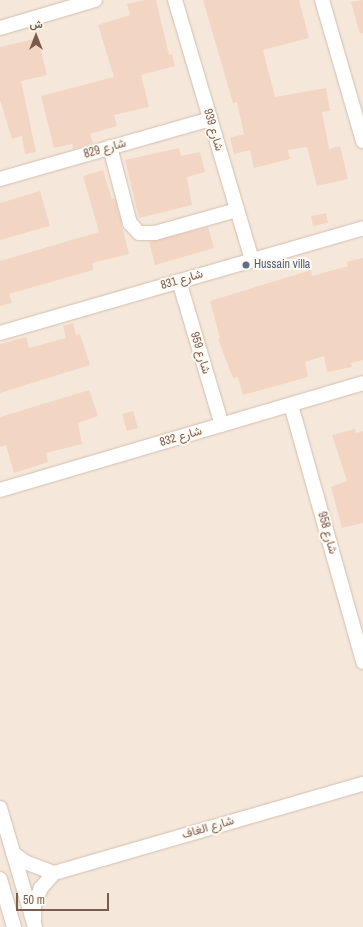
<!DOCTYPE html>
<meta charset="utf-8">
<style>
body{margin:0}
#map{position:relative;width:363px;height:927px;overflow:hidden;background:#fdf6ec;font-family:"Archivo Narrow",Vazirmatn,sans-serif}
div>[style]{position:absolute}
.residential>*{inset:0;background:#f5e8da}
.building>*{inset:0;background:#f3d5c3}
.roads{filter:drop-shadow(0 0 1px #d1beb0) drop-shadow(0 0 1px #d1beb0)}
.minor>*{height:14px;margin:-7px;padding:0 7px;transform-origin:7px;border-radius:7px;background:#fff}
.dots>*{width:11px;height:11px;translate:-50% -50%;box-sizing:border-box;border:2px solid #fffaf3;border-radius:50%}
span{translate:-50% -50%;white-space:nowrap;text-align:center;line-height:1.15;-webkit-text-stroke:4px #fffaf3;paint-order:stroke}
.street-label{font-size:12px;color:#7a5c4d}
.service-label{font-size:12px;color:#4e5e75}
.left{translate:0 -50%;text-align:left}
.north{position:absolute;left:16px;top:16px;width:40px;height:40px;-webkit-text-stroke:3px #fffaf3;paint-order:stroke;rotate:0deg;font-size:11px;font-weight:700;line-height:16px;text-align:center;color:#7a5c4d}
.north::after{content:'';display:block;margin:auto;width:14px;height:18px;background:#7a5c4d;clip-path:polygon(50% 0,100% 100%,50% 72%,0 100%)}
.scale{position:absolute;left:16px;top:893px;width:93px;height:18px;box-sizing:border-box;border:2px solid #7a5c4d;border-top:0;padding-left:5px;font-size:12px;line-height:14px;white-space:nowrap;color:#7a5c4d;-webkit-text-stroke:3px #fffaf3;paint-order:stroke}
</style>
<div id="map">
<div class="residential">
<div style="clip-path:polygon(0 0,363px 0,363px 927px,0 927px)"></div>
</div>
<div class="building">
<div style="clip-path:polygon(145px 0,156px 0,169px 55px,172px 54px,175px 66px,141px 75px,149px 107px,114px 115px,117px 126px,90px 134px,93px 143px,73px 149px,72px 144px,54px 148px,41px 96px,114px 77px,98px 25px,130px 15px,127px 4px)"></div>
<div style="clip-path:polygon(203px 0,299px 0,309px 38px,263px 50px,275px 97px,326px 88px,330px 111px,322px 112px,329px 149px,340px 146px,348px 179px,317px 186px,307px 147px,288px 150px,290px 159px,254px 168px,250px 150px,234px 154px,230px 138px,244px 134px,237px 102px,233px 103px)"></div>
<div style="clip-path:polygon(363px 0,363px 33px,360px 34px,351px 2px)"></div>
<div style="clip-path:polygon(38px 38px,47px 75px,21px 81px,36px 152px,25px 154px,22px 136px,12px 139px,0 100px,0 47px)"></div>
<div style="clip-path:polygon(179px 148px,181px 156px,200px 152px,205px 172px,187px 177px,192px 205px,139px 218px,125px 160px)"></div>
<div style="clip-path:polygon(103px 170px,112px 199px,115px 198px,129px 254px,92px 263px,93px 270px,9px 294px,12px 303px,0 306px,0 261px,99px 232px,83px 176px)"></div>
<div style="clip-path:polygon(40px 191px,50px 226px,0 240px,0 203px)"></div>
<div style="clip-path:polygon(326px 213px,328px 223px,313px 226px,311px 216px)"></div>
<div style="clip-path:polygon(208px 227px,214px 248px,155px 265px,149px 242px)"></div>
<div style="clip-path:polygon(363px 258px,363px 360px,351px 363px,352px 367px,327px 372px,324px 356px,305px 362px,308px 377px,243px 395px,238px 377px,233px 378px,218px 339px,220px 338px,210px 301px,311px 270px,312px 276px,348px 266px,347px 262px)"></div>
<div style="clip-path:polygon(73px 323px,76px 335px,80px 334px,90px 365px,0 393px,0 344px,26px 337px,29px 348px,66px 338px,63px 326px)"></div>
<div style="clip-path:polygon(89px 390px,98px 416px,78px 423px,82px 444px,46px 453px,48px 462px,14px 473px,6px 445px,0 447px,0 417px)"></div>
<div style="clip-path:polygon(133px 411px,138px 428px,127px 431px,122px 414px)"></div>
<div style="clip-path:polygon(355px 429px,356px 433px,363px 431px,363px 523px,342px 528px,331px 487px,347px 481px,332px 435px)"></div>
</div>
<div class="roads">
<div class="minor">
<div style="left:175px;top:0;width:271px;rotate:73.5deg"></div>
<div style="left:322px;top:0;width:147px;rotate:73.8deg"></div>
<div style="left:0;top:28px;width:99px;rotate:-16.4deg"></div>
<div style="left:110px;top:147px;width:79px;rotate:75.3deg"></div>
<div style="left:130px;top:223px;width:13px;rotate:48deg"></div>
<div style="left:139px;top:233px;width:16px"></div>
<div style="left:155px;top:233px;width:85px;rotate:-15.7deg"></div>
<div style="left:0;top:179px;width:218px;rotate:-15.9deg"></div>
<div style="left:179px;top:281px;width:150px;rotate:73.4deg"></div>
<div style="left:0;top:333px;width:378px;rotate:-16.1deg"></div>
<div style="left:291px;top:405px;width:267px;rotate:74.3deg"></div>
<div style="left:0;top:490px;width:378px;rotate:-16.4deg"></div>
<div style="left:0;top:808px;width:124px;rotate:73.6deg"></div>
<div style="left:13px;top:853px;width:15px;rotate:37deg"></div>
<div style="left:25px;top:862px;width:31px;rotate:21deg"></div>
<div style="left:54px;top:873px;width:322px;rotate:-16.1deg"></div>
<div style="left:0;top:879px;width:50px;rotate:73.7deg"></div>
<div style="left:34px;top:919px;width:13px;rotate:-90deg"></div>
<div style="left:34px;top:906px;width:19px;rotate:-69deg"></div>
<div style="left:41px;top:888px;width:20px;rotate:-49deg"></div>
</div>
</div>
<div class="dots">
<div style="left:246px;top:265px;background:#5c6f8a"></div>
</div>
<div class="street-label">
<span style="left:213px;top:130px;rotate:74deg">شارع 939</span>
<span style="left:105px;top:149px;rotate:-16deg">شارع 829</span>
<span style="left:182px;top:280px;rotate:-16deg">شارع 831</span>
<span style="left:200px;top:353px;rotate:73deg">شارع 959</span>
<span style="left:181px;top:437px;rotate:-16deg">شارع 832</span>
<span style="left:327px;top:533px;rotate:74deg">شارع 958</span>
<span style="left:208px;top:828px;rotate:-16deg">شارع الغاف</span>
</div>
<div class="service-label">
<span class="left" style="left:254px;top:265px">Hussain villa</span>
</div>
<div class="north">ش</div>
<div class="scale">50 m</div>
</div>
